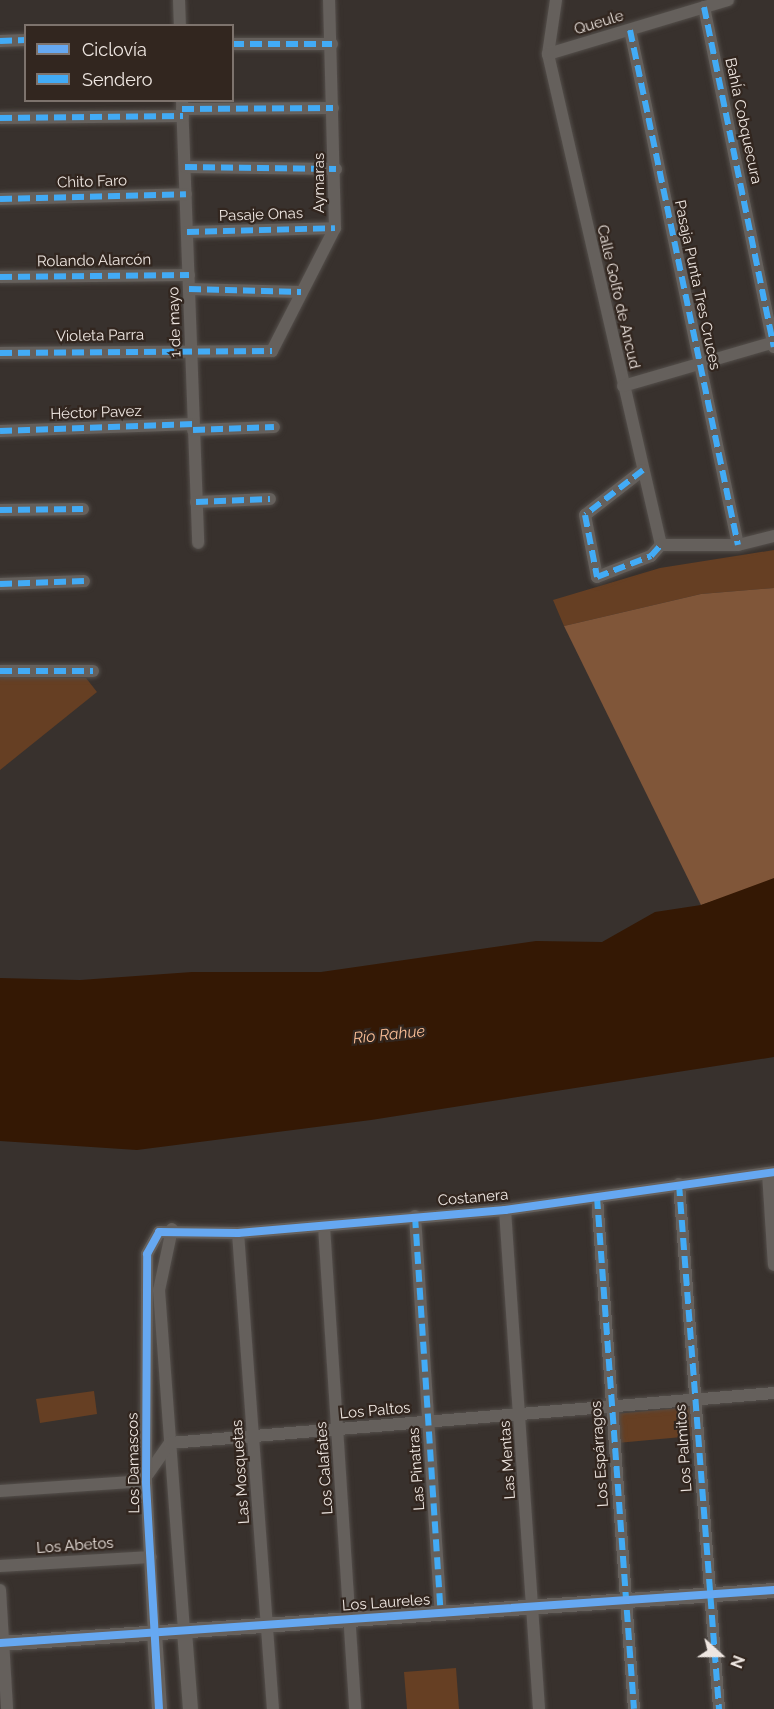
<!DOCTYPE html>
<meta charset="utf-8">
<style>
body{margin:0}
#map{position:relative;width:774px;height:1709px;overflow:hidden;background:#38312d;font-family:Raleway,sans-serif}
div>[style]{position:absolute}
.green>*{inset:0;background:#663f23}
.forest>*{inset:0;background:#805639}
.water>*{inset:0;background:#341804}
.roads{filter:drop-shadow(0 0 2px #544f4b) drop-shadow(0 0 2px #544f4b)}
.minor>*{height:12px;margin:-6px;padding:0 6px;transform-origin:6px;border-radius:6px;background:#65605c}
.tertiary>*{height:15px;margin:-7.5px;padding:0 7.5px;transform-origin:7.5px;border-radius:7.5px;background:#65605c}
.quiet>*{height:6px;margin-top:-3px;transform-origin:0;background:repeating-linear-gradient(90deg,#42abf6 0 12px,transparent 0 18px)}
.cycleway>*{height:8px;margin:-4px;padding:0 4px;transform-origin:4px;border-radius:4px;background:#66a8f1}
span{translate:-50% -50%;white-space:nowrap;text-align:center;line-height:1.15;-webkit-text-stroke:4.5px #32261f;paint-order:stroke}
.street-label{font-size:15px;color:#eee6e1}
.water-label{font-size:16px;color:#f7bc95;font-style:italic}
.legend{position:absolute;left:24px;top:24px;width:210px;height:78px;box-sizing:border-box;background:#32261f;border:2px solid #7d736d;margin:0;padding:8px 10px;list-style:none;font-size:18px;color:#eee6e1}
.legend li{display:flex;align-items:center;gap:12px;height:30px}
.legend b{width:30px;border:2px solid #7d736d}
.north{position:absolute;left:690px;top:1625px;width:60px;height:60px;-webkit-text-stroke:4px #32261f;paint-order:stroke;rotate:111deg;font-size:16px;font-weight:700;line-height:24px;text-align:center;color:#eee6e1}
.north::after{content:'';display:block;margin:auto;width:21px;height:27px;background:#eee6e1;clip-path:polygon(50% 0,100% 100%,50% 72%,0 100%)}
</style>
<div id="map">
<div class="green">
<div style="clip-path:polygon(774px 550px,774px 588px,701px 594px,564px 626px,553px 600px,660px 568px)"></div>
<div style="clip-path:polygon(0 677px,86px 678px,97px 692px,0 770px)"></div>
<div style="clip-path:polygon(94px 1391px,97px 1414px,40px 1423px,36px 1399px)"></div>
<div style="clip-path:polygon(691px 1407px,693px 1436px,617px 1443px,614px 1414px)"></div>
<div style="clip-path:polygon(456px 1668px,459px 1709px,407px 1709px,404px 1672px)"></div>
</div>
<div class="forest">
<div style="clip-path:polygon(774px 588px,774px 881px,701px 905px,564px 626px,701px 594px)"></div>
</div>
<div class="water">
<div style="clip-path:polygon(774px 878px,774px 1057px,371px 1120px,137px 1150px,0 1141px,0 978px,80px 980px,192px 972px,321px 972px,536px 941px,602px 942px,655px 912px,701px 905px)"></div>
</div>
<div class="roads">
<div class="minor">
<div style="left:179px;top:0;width:26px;rotate:88deg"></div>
<div style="left:556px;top:0;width:55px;rotate:98.4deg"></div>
<div style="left:548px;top:54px;width:504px;rotate:77.04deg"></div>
<div style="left:704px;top:7px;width:347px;rotate:78.4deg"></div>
<div style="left:630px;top:30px;width:526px;rotate:78.16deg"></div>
<div style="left:0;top:41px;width:26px;rotate:-2deg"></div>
<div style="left:232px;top:44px;width:100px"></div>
<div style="left:548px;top:54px;width:188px;rotate:-16.7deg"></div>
<div style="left:182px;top:100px;width:443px;rotate:87.9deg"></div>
<div style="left:182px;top:109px;width:151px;rotate:-0.4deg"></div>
<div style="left:0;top:118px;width:183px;rotate:-0.6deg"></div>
<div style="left:185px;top:167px;width:151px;rotate:0.8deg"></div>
<div style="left:0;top:199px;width:186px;rotate:-1.5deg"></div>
<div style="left:187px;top:232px;width:148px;rotate:-1.5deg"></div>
<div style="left:0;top:277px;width:189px;rotate:-0.6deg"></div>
<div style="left:189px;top:289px;width:112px;rotate:1.5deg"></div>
<div style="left:0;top:353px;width:272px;rotate:-0.4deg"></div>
<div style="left:272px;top:351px;width:138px;rotate:-62.9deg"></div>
<div style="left:335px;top:228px;width:228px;rotate:-91.5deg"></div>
<div style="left:623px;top:386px;width:157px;rotate:-16.2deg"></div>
<div style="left:193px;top:430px;width:81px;rotate:-2.1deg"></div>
<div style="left:0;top:431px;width:194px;rotate:-2.1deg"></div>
<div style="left:643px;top:470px;width:73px;rotate:142.2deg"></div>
<div style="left:585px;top:515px;width:63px;rotate:79deg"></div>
<div style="left:597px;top:577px;width:58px;rotate:-21.3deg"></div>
<div style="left:651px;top:556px;width:15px;rotate:-48deg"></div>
<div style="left:196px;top:502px;width:74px;rotate:-2.3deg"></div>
<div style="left:0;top:510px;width:83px;rotate:-0.7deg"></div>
<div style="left:661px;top:545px;width:77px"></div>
<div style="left:738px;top:545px;width:37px;rotate:-14deg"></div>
<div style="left:0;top:584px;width:84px;rotate:-2deg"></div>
<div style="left:0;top:671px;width:93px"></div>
<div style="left:768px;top:1173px;width:92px;rotate:86.3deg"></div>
<div style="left:679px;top:1184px;width:527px;rotate:85.64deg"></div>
<div style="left:597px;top:1197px;width:513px;rotate:85.87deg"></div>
<div style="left:505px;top:1210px;width:500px;rotate:86.1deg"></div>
<div style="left:415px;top:1216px;width:398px;rotate:86.3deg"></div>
<div style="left:324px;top:1226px;width:484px;rotate:86.3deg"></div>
<div style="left:172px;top:1229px;width:62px;rotate:102deg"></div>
<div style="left:159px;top:1290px;width:342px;rotate:85.8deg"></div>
<div style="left:238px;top:1233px;width:477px;rotate:85.8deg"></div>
<div style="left:148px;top:1474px;width:38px;rotate:-55deg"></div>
<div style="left:170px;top:1443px;width:606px;rotate:-4.73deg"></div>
<div style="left:0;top:1491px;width:146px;rotate:-3.9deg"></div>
<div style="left:0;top:1566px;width:151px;rotate:-3.4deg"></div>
<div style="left:0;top:1590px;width:119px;rotate:86.6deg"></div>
<div style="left:154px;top:1633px;width:152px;rotate:-93deg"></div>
<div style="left:146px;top:1481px;width:227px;rotate:-89.7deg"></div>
<div style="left:147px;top:1254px;width:25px;rotate:-61deg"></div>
<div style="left:159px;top:1232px;width:79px;rotate:0.7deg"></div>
<div style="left:238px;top:1233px;width:268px;rotate:-4.9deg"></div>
<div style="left:505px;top:1210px;width:272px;rotate:-8deg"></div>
</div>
<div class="tertiary">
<div style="left:184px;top:1631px;width:78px;rotate:85.6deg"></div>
<div style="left:154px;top:1633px;width:76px;rotate:86.2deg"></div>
<div style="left:0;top:1643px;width:776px;rotate:-3.92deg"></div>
</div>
</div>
<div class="quiet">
<div style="left:704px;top:7px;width:347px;rotate:78.4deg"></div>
<div style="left:630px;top:30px;width:526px;rotate:78.16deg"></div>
<div style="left:0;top:41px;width:26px;rotate:-2deg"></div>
<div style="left:232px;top:44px;width:100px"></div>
<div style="left:182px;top:109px;width:151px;rotate:-0.4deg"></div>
<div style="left:0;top:118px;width:183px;rotate:-0.6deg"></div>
<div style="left:185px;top:167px;width:151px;rotate:0.8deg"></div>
<div style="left:0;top:199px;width:186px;rotate:-1.5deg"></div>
<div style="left:187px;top:232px;width:148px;rotate:-1.5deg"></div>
<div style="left:0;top:277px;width:189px;rotate:-0.6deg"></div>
<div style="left:189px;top:289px;width:112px;rotate:1.5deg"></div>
<div style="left:0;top:353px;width:272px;rotate:-0.4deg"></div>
<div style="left:193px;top:430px;width:81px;rotate:-2.1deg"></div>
<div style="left:0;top:431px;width:194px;rotate:-2.1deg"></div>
<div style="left:643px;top:470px;width:73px;rotate:142.2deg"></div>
<div style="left:585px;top:515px;width:63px;rotate:79deg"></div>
<div style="left:597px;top:577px;width:58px;rotate:-21.3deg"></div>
<div style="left:651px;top:556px;width:15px;rotate:-48deg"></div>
<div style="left:196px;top:502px;width:74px;rotate:-2.3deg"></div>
<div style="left:0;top:510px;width:83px;rotate:-0.7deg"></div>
<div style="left:0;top:584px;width:84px;rotate:-2deg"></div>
<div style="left:0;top:671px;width:93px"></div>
<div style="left:679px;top:1184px;width:527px;rotate:85.64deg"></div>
<div style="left:597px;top:1197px;width:513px;rotate:85.87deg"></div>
<div style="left:415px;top:1216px;width:398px;rotate:86.3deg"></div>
</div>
<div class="cycleway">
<div style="left:0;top:1643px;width:776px;rotate:-3.92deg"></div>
<div style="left:159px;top:1709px;width:228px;rotate:-93.3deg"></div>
<div style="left:146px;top:1481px;width:227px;rotate:-89.7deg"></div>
<div style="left:147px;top:1254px;width:25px;rotate:-61deg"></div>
<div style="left:159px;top:1232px;width:79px;rotate:0.7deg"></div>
<div style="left:238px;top:1233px;width:268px;rotate:-4.9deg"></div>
<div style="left:505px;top:1210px;width:272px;rotate:-8deg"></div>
</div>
<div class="street-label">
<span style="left:599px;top:23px;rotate:-17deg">Queule</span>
<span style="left:743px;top:121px;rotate:78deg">BahÍa Cobquecura</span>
<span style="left:92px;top:182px;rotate:-2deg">Chito Faro</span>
<span style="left:320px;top:183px;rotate:-90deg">Aymaras</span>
<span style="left:261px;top:215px;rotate:-2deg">Pasaje Onas</span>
<span style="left:94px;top:261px;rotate:-1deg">Rolando Alarcón</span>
<span style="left:697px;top:285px;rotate:78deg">Pasaja Punta Tres Cruces</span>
<span style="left:618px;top:297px;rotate:77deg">Calle Golfo de Ancud</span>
<span style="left:175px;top:322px;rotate:-92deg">1 de mayo</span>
<span style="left:100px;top:336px;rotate:-1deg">Violeta Parra</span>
<span style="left:96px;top:413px;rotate:-2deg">Héctor Pavez</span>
<span style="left:473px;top:1198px;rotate:-5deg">Costanera</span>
<span style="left:375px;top:1411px;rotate:-5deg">Los Paltos</span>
<span style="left:684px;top:1448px;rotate:-94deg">Los Palmitos</span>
<span style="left:600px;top:1454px;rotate:-94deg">Los Espárragos</span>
<span style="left:508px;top:1460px;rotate:-94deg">Las Mentas</span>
<span style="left:134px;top:1463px;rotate:-91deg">Los Damascos</span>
<span style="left:325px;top:1468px;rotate:-94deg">Los Calafates</span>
<span style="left:417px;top:1469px;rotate:-94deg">Las Pinatras</span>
<span style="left:241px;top:1472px;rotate:-94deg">Las Mosquetas</span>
<span style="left:75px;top:1546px;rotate:-4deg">Los Abetos</span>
<span style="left:386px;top:1603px;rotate:-4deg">Los Laureles</span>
</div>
<div class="water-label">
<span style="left:389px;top:1035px;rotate:-6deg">Río Rahue</span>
</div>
<ul class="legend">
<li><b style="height:8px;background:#66a8f1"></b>Ciclovía</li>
<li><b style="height:8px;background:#42abf6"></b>Sendero</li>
</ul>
<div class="north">N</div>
</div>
